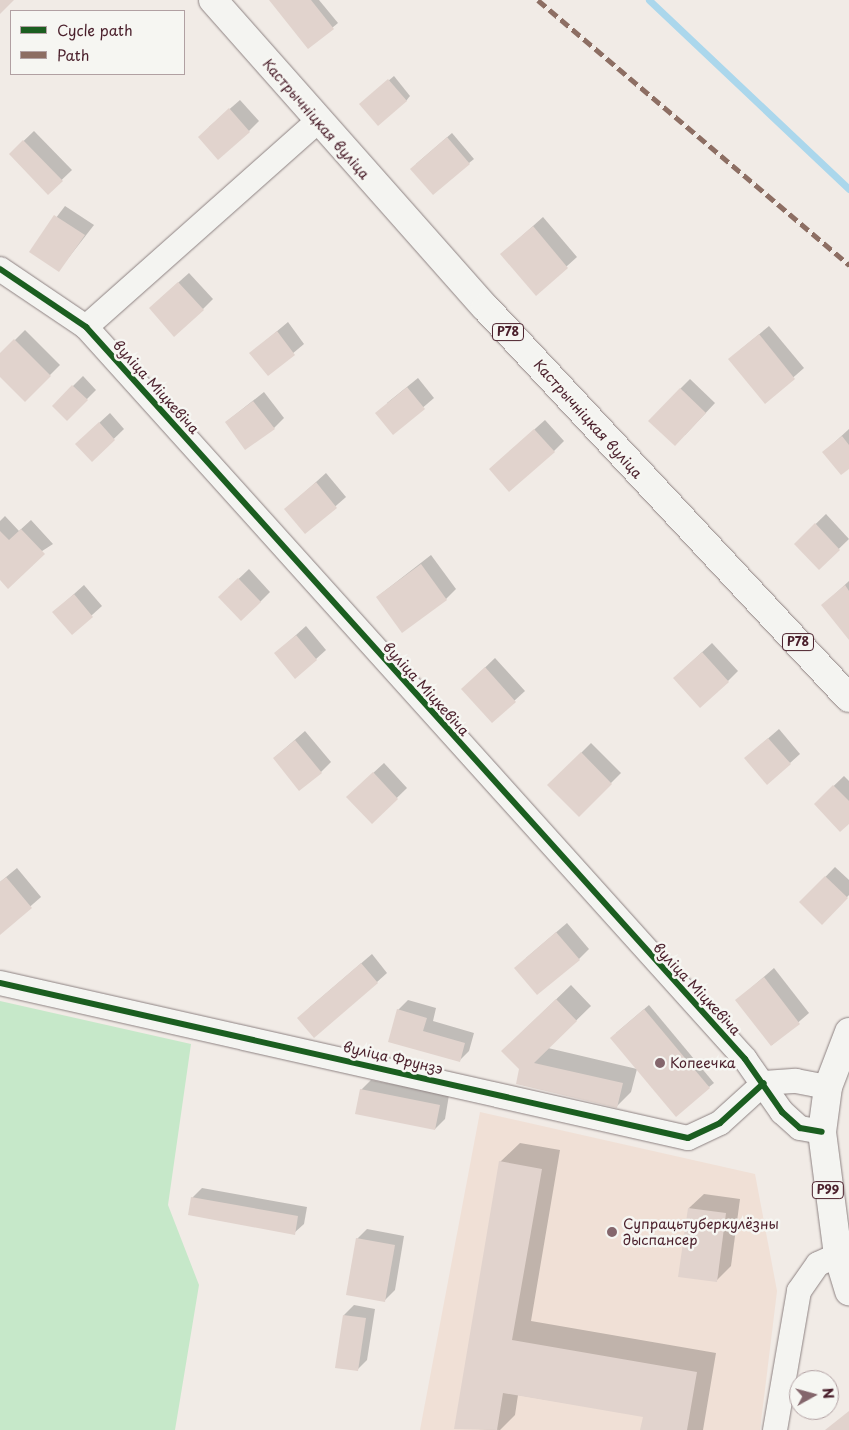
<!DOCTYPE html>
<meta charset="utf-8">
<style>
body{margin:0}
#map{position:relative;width:849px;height:1430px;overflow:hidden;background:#f1ebe6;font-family:"Playpen Sans",sans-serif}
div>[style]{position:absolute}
.built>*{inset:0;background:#f0e0d6}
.green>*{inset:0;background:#c6e8c9}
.shadow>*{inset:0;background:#0003}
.stream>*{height:7px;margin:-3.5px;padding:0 3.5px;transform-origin:3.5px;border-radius:3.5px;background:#abd7ec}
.building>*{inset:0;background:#e1d3cd}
.roads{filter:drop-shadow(0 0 1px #8d8282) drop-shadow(0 0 1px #8d8282)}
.minor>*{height:24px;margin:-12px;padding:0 12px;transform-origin:12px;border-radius:12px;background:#f4f4f1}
.primary>*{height:28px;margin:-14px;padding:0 14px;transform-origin:14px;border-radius:14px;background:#f4f4f1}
.quiet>*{height:5px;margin-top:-2.5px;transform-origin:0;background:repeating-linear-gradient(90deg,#8d6e63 0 10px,transparent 0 15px)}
.cycleway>*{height:6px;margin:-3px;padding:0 3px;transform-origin:3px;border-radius:3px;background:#1b5e20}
.dots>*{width:14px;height:14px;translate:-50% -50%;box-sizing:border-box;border:2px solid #f6f6f2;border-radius:50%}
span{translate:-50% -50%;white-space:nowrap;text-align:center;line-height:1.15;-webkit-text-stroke:5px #f6f6f2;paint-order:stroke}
.shield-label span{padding:1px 4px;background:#f6f6f2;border:1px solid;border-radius:4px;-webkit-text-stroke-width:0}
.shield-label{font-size:12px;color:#4a1f2b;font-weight:700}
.street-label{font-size:14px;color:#4a1f2b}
.poi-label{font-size:14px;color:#4a1f2b}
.left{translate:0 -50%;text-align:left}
.legend{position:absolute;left:10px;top:10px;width:175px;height:65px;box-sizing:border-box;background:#f6f6f2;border:1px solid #b1a0a2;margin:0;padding:6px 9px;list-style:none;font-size:15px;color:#4a1f2b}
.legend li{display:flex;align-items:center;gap:10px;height:25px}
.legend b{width:25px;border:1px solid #b1a0a2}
.north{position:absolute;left:789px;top:1370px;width:50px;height:50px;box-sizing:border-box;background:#f6f6f2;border:1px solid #b1a0a2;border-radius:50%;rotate:83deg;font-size:14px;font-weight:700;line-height:20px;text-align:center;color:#4a1f2b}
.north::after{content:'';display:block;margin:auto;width:18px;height:22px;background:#84666c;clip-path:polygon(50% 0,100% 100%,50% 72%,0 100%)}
</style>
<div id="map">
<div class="built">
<div style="clip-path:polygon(480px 1112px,755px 1174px,777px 1291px,760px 1430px,420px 1430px)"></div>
</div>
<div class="green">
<div style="clip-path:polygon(0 1001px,191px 1044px,168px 1205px,199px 1285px,175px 1430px,0 1430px)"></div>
</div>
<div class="shadow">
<div style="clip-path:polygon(271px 0,319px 0,338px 23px,308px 48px)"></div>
<div style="clip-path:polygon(394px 76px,410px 96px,406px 101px,366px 100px)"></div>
<div style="clip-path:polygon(240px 100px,259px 121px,249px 131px,209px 127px)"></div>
<div style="clip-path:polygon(34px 131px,72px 170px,48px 193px,10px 154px)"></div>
<div style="clip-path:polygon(452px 133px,474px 159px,469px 163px,416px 164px)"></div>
<div style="clip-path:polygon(65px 206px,94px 225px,59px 270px,31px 251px)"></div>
<div style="clip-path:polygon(543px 217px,577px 257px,536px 294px,502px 254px)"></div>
<div style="clip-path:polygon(189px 273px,213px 299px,203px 309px,161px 298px)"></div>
<div style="clip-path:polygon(288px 322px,304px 344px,268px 374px,251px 353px)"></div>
<div style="clip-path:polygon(769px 326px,804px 368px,765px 402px,740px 350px)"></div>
<div style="clip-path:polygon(25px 330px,60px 365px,25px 400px,0 375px,0 355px)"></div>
<div style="clip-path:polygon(83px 376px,96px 390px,67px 419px,53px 406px)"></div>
<div style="clip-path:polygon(418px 378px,434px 398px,393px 433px,387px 403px)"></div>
<div style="clip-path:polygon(690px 379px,715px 403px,685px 435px,680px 389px)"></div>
<div style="clip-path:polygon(264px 392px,284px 418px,274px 428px,226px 422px)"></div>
<div style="clip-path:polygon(110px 413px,124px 429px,92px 460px,87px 434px)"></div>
<div style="clip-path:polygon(545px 420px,564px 441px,554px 451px,490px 469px)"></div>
<div style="clip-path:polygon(849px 429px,849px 467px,824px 452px)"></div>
<div style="clip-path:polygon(326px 473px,346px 497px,305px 533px,286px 509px)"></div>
<div style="clip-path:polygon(826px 514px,849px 539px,819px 568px,795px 544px)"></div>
<div style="clip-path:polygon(5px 516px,19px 531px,31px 520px,53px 544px,0 578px,0 521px)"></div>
<div style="clip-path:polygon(431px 555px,456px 589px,446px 599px,377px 597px)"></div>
<div style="clip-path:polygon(249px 569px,270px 592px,260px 602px,230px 587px)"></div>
<div style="clip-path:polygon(849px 581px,849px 638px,823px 605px)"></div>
<div style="clip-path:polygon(84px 585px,102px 606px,72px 633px,54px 612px)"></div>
<div style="clip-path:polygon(306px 626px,326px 650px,316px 659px,276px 653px)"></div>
<div style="clip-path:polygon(712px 643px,738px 671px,728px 681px,685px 668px)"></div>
<div style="clip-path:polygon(495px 658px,525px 691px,492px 721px,473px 679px)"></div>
<div style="clip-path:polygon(779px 729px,800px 754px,790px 763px,756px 749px)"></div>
<div style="clip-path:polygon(305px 731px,331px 762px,321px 772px,274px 758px)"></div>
<div style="clip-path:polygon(591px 743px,621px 773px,579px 815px,549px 785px)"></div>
<div style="clip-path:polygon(384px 763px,407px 788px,372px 822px,358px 787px)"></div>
<div style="clip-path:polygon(844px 776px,849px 781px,849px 822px,815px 804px)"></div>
<div style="clip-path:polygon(835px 867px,849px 880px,849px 895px,822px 923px,801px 902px)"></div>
<div style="clip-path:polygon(17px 868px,41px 897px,0 933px,0 882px)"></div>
<div style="clip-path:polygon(567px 923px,589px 949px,579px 959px,526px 958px)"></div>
<div style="clip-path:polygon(372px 954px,387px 973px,377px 982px,309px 1008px)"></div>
<div style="clip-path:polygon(774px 968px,809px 1013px,772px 1045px,737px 1000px)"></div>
<div style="clip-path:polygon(571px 985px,591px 1006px,548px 1048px,637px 1069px,631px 1092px,616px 1107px,520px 1069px,518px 1036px)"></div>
<div style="clip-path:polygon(408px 1000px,436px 1008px,433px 1021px,474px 1033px,469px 1051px,459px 1061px,389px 1041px,398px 1010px)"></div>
<div style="clip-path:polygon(649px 1005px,714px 1083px,709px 1087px,616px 1033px)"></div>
<div style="clip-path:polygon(371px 1080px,449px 1095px,445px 1119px,435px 1129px,361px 1090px)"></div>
<div style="clip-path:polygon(520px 1143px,560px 1150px,531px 1321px,716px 1353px,703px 1430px,642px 1430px,644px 1416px,518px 1395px,515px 1415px,500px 1430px,456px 1428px,500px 1162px)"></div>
<div style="clip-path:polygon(202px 1188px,307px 1207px,304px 1224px,294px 1233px,192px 1198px)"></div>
<div style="clip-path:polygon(704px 1194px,740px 1199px,731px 1266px,716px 1281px,689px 1208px)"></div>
<div style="clip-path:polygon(367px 1229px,404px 1236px,395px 1290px,385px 1300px,357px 1239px)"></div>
<div style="clip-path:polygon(354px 1305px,375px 1309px,367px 1360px,357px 1370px,344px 1315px)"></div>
</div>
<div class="stream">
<div style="left:649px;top:0;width:275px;rotate:43.4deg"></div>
</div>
<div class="building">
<div style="clip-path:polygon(0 0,14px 0,0 14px)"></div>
<div style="clip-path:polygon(269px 0,311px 0,334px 29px,308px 49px)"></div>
<div style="clip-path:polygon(388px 79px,407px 101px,378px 126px,359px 104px)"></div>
<div style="clip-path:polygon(229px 108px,250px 132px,218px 160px,198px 137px)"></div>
<div style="clip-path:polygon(447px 137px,470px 164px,433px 195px,410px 169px)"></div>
<div style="clip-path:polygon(23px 140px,63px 181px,48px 195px,9px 154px)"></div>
<div style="clip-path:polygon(54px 215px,85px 235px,59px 272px,29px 252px)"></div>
<div style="clip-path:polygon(533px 226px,568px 268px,536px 296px,500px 254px)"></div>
<div style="clip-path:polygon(178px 282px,204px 310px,174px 337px,149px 308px)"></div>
<div style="clip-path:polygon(277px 331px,295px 355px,268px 376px,249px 353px)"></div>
<div style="clip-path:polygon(759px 334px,795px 379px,765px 404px,728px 359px)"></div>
<div style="clip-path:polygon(14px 339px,51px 376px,25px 402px,0 377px,0 353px)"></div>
<div style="clip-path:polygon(72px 385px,88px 400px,67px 421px,52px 406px)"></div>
<div style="clip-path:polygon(407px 387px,425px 409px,393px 435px,375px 413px)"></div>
<div style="clip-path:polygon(680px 388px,706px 413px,675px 446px,648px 421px)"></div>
<div style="clip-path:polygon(253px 401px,275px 429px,245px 450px,225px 422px)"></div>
<div style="clip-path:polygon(99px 422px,115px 440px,92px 462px,75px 444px)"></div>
<div style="clip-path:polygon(534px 429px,555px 452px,509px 492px,489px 469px)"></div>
<div style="clip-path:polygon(842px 436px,849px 445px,849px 469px,841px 475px,822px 452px)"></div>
<div style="clip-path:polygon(316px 482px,337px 508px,305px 534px,284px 509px)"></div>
<div style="clip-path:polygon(815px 523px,840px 550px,819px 570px,794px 544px)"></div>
<div style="clip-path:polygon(21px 529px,45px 554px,8px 589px,0 580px,0 531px,9px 540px)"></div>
<div style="clip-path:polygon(421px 564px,447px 600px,402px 633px,376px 597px)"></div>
<div style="clip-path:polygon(238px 578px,261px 602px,241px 621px,218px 597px)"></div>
<div style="clip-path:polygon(845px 585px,849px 591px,849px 640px,821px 605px)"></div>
<div style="clip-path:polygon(74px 594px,93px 617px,72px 635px,52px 612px)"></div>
<div style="clip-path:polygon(296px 635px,317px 660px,295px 679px,274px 653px)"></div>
<div style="clip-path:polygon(702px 652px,729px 682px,700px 708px,673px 678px)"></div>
<div style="clip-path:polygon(485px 667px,516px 702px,492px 723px,461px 689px)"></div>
<div style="clip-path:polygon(768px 738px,791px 764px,767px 785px,744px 758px)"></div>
<div style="clip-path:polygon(295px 740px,322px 773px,299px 791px,273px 758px)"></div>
<div style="clip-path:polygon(581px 752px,612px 784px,579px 817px,547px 785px)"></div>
<div style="clip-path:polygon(373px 772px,398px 799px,372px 824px,346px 797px)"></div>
<div style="clip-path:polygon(833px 785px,849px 801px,849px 824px,840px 832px,814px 804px)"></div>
<div style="clip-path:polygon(825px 876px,848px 898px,822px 925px,799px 902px)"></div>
<div style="clip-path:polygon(6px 877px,32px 908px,0 935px,0 882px)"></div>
<div style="clip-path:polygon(556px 932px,580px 960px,537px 995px,514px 968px)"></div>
<div style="clip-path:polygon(361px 963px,378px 983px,314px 1038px,297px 1018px)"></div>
<div style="clip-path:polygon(764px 977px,800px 1024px,771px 1046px,735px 1000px)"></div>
<div style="clip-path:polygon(556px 999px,577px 1021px,534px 1063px,623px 1083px,617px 1108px,516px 1084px,519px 1069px,501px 1051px)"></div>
<div style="clip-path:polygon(397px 1009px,427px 1018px,423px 1031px,465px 1043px,460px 1062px,388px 1042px)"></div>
<div style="clip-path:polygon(644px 1009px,710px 1088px,676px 1117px,610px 1038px)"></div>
<div style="clip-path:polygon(360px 1089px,440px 1105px,435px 1130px,355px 1114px)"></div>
<div style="clip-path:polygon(499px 1161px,542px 1169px,512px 1340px,697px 1372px,687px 1430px,640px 1430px,643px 1417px,503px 1393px,497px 1430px,454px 1429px)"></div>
<div style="clip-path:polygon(191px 1197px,298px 1216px,295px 1235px,188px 1215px)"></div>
<div style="clip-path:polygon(688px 1208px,726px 1213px,717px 1282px,678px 1277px)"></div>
<div style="clip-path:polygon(356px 1238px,395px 1245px,385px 1302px,346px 1295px)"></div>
<div style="clip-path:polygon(343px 1315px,366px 1318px,358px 1371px,335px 1368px)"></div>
<div style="clip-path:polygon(849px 1411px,849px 1430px,825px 1430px)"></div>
</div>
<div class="roads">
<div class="minor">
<div style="left:0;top:269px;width:104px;rotate:34deg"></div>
<div style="left:86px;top:327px;width:985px;rotate:48deg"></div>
<div style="left:745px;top:1059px;width:65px;rotate:55.1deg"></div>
<div style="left:782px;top:1112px;width:24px;rotate:42deg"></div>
<div style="left:800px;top:1128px;width:22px;rotate:10deg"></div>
<div style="left:86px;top:327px;width:309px;rotate:-41.6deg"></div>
<div style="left:0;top:983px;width:705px;rotate:12.7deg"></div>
<div style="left:688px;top:1138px;width:35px;rotate:-25deg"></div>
<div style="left:720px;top:1123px;width:59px;rotate:-42.3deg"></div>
<div style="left:764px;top:1083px;width:32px;rotate:-4deg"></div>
<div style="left:796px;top:1081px;width:33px;rotate:11deg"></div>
<div style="left:775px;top:1430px;width:141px;rotate:-80.2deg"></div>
<div style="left:799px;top:1291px;width:33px;rotate:-55deg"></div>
<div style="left:818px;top:1264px;width:22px;rotate:-24deg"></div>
</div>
<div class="primary">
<div style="left:213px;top:0;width:410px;rotate:48.5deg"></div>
<div style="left:485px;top:307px;width:534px;rotate:47.05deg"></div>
<div style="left:849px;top:1032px;width:59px;rotate:110.9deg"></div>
<div style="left:828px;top:1087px;width:45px;rotate:97.6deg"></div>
<div style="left:822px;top:1132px;width:124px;rotate:82.6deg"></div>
<div style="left:838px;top:1255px;width:38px;rotate:73deg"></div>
</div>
</div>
<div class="quiet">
<div style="left:538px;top:0;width:409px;rotate:40.4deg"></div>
</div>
<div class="cycleway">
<div style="left:0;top:269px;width:104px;rotate:34deg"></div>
<div style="left:86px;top:327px;width:985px;rotate:48deg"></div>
<div style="left:745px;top:1059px;width:65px;rotate:55.1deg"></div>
<div style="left:782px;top:1112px;width:24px;rotate:42deg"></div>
<div style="left:800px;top:1128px;width:22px;rotate:10deg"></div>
<div style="left:0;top:983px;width:705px;rotate:12.7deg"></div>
<div style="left:688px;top:1138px;width:35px;rotate:-25deg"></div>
<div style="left:720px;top:1123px;width:59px;rotate:-42.3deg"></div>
</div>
<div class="dots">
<div style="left:660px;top:1063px;background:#84666c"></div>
<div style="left:612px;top:1232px;background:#84666c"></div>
</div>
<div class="shield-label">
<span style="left:508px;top:332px">Р78</span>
<span style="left:798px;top:642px">Р78</span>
<span style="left:828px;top:1190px">Р99</span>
</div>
<div class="street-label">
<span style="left:316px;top:119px;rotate:49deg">Кастрычніцкая вуліца</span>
<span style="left:156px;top:387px;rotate:48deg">вуліца Міцкевіча</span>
<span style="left:588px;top:419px;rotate:48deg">Кастрычніцкая вуліца</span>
<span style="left:426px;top:689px;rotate:48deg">вуліца Міцкевіча</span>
<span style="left:697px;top:989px;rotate:47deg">вуліца Міцкевіча</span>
<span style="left:393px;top:1058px;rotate:13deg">вуліца Фрунзэ</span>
</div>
<div class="poi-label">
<span class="left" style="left:670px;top:1063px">Копеечка</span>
<span class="left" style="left:623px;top:1232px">Супрацьтуберкулёзны<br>дыспансер</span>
</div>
<ul class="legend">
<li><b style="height:6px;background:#1b5e20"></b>Cycle path</li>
<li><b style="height:6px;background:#8d6e63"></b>Path</li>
</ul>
<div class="north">N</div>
</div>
